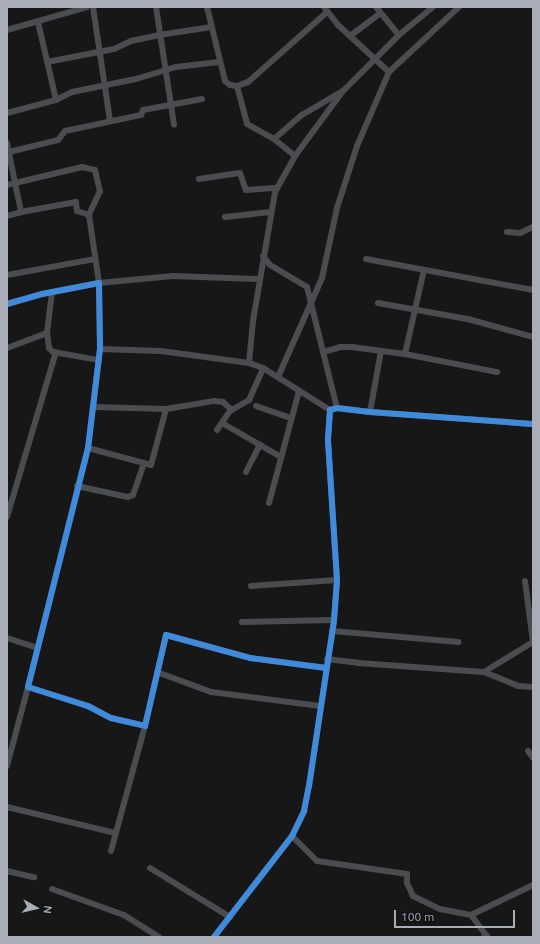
<!DOCTYPE html>
<style>
body{margin:0}
#map{position:relative;width:540px;height:944px;overflow:hidden;background:#171717;font-family:Ubuntu,sans-serif}
div>[style]{position:absolute}
.street>*{height:6px;margin:-3px;padding:0 3px;transform-origin:3px;border-radius:3px;background:#4b4c50}
.cycleway>*{height:6px;margin:-3px;padding:0 3px;transform-origin:3px;border-radius:3px;background:#408adc}
span{translate:-50% -50%;white-space:nowrap;text-align:center;line-height:1.15;-webkit-text-stroke:4px #111113;paint-order:stroke}
.frame{position:absolute;inset:0;border:8px solid #a8adb8;pointer-events:none}
.north{position:absolute;left:16px;top:888px;width:40px;height:40px;-webkit-text-stroke:3px #111113;paint-order:stroke;rotate:98deg;font-size:11px;font-weight:700;line-height:16px;text-align:center;color:#a8adb8}
.north::after{content:'';display:block;margin:auto;width:14px;height:18px;background:#a8adb8;clip-path:polygon(50% 0,100% 100%,50% 72%,0 100%)}
.scale{position:absolute;left:394px;top:910px;width:121px;height:18px;box-sizing:border-box;border:2px solid #a8adb8;border-top:0;padding-left:5px;font-size:12px;line-height:14px;white-space:nowrap;color:#a8adb8;-webkit-text-stroke:3px #111113;paint-order:stroke}
</style>
<div id="map">
<div class="street">
<div style="left:93px;top:7px;width:115px;rotate:81.5deg"></div>
<div style="left:156px;top:7px;width:119px;rotate:81.3deg"></div>
<div style="left:207px;top:7px;width:76px;rotate:76.3deg"></div>
<div style="left:225px;top:81px;width:6px;rotate:39deg"></div>
<div style="left:230px;top:85px;width:7px;rotate:8deg"></div>
<div style="left:237px;top:86px;width:12px;rotate:-20deg"></div>
<div style="left:248px;top:82px;width:106px;rotate:-41.5deg"></div>
<div style="left:324px;top:7px;width:23px;rotate:52deg"></div>
<div style="left:338px;top:25px;width:69px;rotate:42.7deg"></div>
<div style="left:376px;top:7px;width:36px;rotate:51deg"></div>
<div style="left:38px;top:22px;width:80px;rotate:77deg"></div>
<div style="left:7px;top:30px;width:83px;rotate:-16deg"></div>
<div style="left:350px;top:36px;width:38px;rotate:-37deg"></div>
<div style="left:47px;top:62px;width:68px;rotate:-11deg"></div>
<div style="left:114px;top:49px;width:19px;rotate:-25deg"></div>
<div style="left:131px;top:41px;width:29px;rotate:-12deg"></div>
<div style="left:159px;top:35px;width:53px;rotate:-8.7deg"></div>
<div style="left:237px;top:86px;width:39px;rotate:75deg"></div>
<div style="left:247px;top:124px;width:31px;rotate:29deg"></div>
<div style="left:274px;top:139px;width:27px;rotate:39deg"></div>
<div style="left:7px;top:113px;width:51px;rotate:-14.9deg"></div>
<div style="left:56px;top:100px;width:18px;rotate:-27deg"></div>
<div style="left:72px;top:92px;width:65px;rotate:-11.5deg"></div>
<div style="left:136px;top:79px;width:42px;rotate:-16.7deg"></div>
<div style="left:176px;top:67px;width:43px;rotate:-6.6deg"></div>
<div style="left:274px;top:139px;width:37px;rotate:-41deg"></div>
<div style="left:302px;top:115px;width:45px;rotate:-30.5deg"></div>
<div style="left:7px;top:143px;width:41px;rotate:78.7deg"></div>
<div style="left:15px;top:183px;width:69px;rotate:-13.4deg"></div>
<div style="left:82px;top:167px;width:13px;rotate:13deg"></div>
<div style="left:95px;top:170px;width:22px;rotate:77deg"></div>
<div style="left:100px;top:191px;width:26px;rotate:115deg"></div>
<div style="left:89px;top:215px;width:69px;rotate:81.6deg"></div>
<div style="left:99px;top:283px;width:74px;rotate:-5.4deg"></div>
<div style="left:173px;top:276px;width:86px;rotate:2deg"></div>
<div style="left:9px;top:152px;width:50px;rotate:-13.8deg"></div>
<div style="left:58px;top:140px;width:11px;rotate:-52deg"></div>
<div style="left:65px;top:131px;width:78px;rotate:-11.9deg"></div>
<div style="left:141px;top:115px;width:5px;rotate:-68deg"></div>
<div style="left:143px;top:110px;width:60px;rotate:-10.6deg"></div>
<div style="left:199px;top:179px;width:41px;rotate:-8.3deg"></div>
<div style="left:240px;top:173px;width:18px;rotate:71deg"></div>
<div style="left:246px;top:190px;width:31px;rotate:-4deg"></div>
<div style="left:7px;top:185px;width:8px;rotate:-14deg"></div>
<div style="left:15px;top:183px;width:30px;rotate:78deg"></div>
<div style="left:21px;top:212px;width:15px;rotate:164deg"></div>
<div style="left:21px;top:212px;width:56px;rotate:-10.3deg"></div>
<div style="left:76px;top:202px;width:9px;rotate:84deg"></div>
<div style="left:77px;top:211px;width:13px;rotate:18deg"></div>
<div style="left:225px;top:217px;width:46px;rotate:-6.2deg"></div>
<div style="left:507px;top:232px;width:13px;rotate:4deg"></div>
<div style="left:520px;top:233px;width:14px;rotate:-25deg"></div>
<div style="left:263px;top:256px;width:11px;rotate:52deg"></div>
<div style="left:270px;top:265px;width:43px;rotate:30.7deg"></div>
<div style="left:307px;top:287px;width:125px;rotate:76.1deg"></div>
<div style="left:366px;top:259px;width:170px;rotate:10.5deg"></div>
<div style="left:7px;top:275px;width:89px;rotate:-10.3deg"></div>
<div style="left:52px;top:292px;width:41px;rotate:97deg"></div>
<div style="left:47px;top:333px;width:15px;rotate:82deg"></div>
<div style="left:49px;top:348px;width:6px;rotate:45deg"></div>
<div style="left:53px;top:352px;width:47px;rotate:9.9deg"></div>
<div style="left:378px;top:303px;width:91px;rotate:10.1deg"></div>
<div style="left:468px;top:319px;width:67px;rotate:15.5deg"></div>
<div style="left:7px;top:304px;width:36px;rotate:-16deg"></div>
<div style="left:42px;top:294px;width:58px;rotate:-10.9deg"></div>
<div style="left:99px;top:283px;width:66px;rotate:89.1deg"></div>
<div style="left:100px;top:349px;width:100px;rotate:96.9deg"></div>
<div style="left:88px;top:448px;width:246px;rotate:104.1deg"></div>
<div style="left:28px;top:687px;width:63px;rotate:17.6deg"></div>
<div style="left:88px;top:706px;width:26px;rotate:28deg"></div>
<div style="left:111px;top:718px;width:35px;rotate:13deg"></div>
<div style="left:145px;top:726px;width:93px;rotate:-77deg"></div>
<div style="left:166px;top:635px;width:87px;rotate:15.3deg"></div>
<div style="left:250px;top:658px;width:77px;rotate:7.5deg"></div>
<div style="left:7px;top:348px;width:43px;rotate:-20.6deg"></div>
<div style="left:100px;top:349px;width:61px;rotate:1.9deg"></div>
<div style="left:161px;top:351px;width:89px;rotate:7.8deg"></div>
<div style="left:323px;top:352px;width:18px;rotate:-16deg"></div>
<div style="left:340px;top:347px;width:12px"></div>
<div style="left:352px;top:347px;width:53px;rotate:7.5deg"></div>
<div style="left:405px;top:354px;width:86px;rotate:-77.3deg"></div>
<div style="left:405px;top:354px;width:94px;rotate:11.1deg"></div>
<div style="left:278px;top:377px;width:108px;rotate:-66deg"></div>
<div style="left:322px;top:278px;width:72px;rotate:-77.9deg"></div>
<div style="left:337px;top:208px;width:65px;rotate:-72.1deg"></div>
<div style="left:357px;top:146px;width:81px;rotate:-66.6deg"></div>
<div style="left:389px;top:72px;width:96px;rotate:-42.9deg"></div>
<div style="left:256px;top:406px;width:37px;rotate:19deg"></div>
<div style="left:94px;top:407px;width:72px;rotate:1.6deg"></div>
<div style="left:166px;top:409px;width:49px;rotate:-9.5deg"></div>
<div style="left:214px;top:401px;width:9px;rotate:6deg"></div>
<div style="left:223px;top:402px;width:12px;rotate:42deg"></div>
<div style="left:330px;top:410px;width:79px;rotate:-147.9deg"></div>
<div style="left:263px;top:368px;width:15px;rotate:-160deg"></div>
<div style="left:249px;top:363px;width:42px;rotate:-84.6deg"></div>
<div style="left:253px;top:321px;width:131px;rotate:-80.3deg"></div>
<div style="left:275px;top:192px;width:41px;rotate:-60.9deg"></div>
<div style="left:295px;top:156px;width:81px;rotate:-53.6deg"></div>
<div style="left:343px;top:91px;width:79px;rotate:-45deg"></div>
<div style="left:399px;top:35px;width:44px;rotate:-39.5deg"></div>
<div style="left:370px;top:412px;width:62px;rotate:-79.8deg"></div>
<div style="left:222px;top:423px;width:68px;rotate:30deg"></div>
<div style="left:217px;top:430px;width:23px;rotate:-56deg"></div>
<div style="left:230px;top:411px;width:22px;rotate:-30deg"></div>
<div style="left:249px;top:400px;width:35px;rotate:-66deg"></div>
<div style="left:88px;top:448px;width:65px;rotate:15.1deg"></div>
<div style="left:151px;top:465px;width:58px;rotate:-75deg"></div>
<div style="left:246px;top:472px;width:31px;rotate:-63deg"></div>
<div style="left:77px;top:486px;width:52px;rotate:12.2deg"></div>
<div style="left:128px;top:497px;width:5px;rotate:-22deg"></div>
<div style="left:133px;top:495px;width:34px;rotate:-71deg"></div>
<div style="left:269px;top:503px;width:116px;rotate:-75deg"></div>
<div style="left:7px;top:517px;width:172px;rotate:-73.5deg"></div>
<div style="left:525px;top:581px;width:62px;rotate:82.5deg"></div>
<div style="left:251px;top:586px;width:86px;rotate:-4deg"></div>
<div style="left:242px;top:622px;width:92px;rotate:-1.2deg"></div>
<div style="left:332px;top:631px;width:127px;rotate:5deg"></div>
<div style="left:7px;top:638px;width:32px;rotate:18deg"></div>
<div style="left:327px;top:659px;width:31px;rotate:7deg"></div>
<div style="left:358px;top:663px;width:126px;rotate:4.1deg"></div>
<div style="left:484px;top:672px;width:37px;rotate:22deg"></div>
<div style="left:518px;top:686px;width:15px;rotate:4deg"></div>
<div style="left:157px;top:672px;width:58px;rotate:20.3deg"></div>
<div style="left:211px;top:692px;width:110px;rotate:7.3deg"></div>
<div style="left:484px;top:672px;width:57px;rotate:-31.5deg"></div>
<div style="left:528px;top:751px;width:9px;rotate:54deg"></div>
<div style="left:7px;top:766px;width:82px;rotate:-75.1deg"></div>
<div style="left:7px;top:807px;width:111px;rotate:13.5deg"></div>
<div style="left:292px;top:836px;width:35px;rotate:45deg"></div>
<div style="left:317px;top:861px;width:91px;rotate:8.2deg"></div>
<div style="left:407px;top:874px;width:9px;rotate:90deg"></div>
<div style="left:407px;top:883px;width:14px;rotate:65deg"></div>
<div style="left:413px;top:896px;width:30px;rotate:26deg"></div>
<div style="left:440px;top:909px;width:32px;rotate:11deg"></div>
<div style="left:471px;top:915px;width:26px;rotate:53deg"></div>
<div style="left:487px;top:936px;width:3px;rotate:162deg"></div>
<div style="left:111px;top:851px;width:130px;rotate:-74.8deg"></div>
<div style="left:150px;top:868px;width:94px;rotate:31.5deg"></div>
<div style="left:7px;top:871px;width:28px;rotate:13deg"></div>
<div style="left:52px;top:889px;width:77px;rotate:19.9deg"></div>
<div style="left:124px;top:915px;width:41px;rotate:32.2deg"></div>
<div style="left:471px;top:915px;width:69px;rotate:-25.8deg"></div>
<div style="left:214px;top:937px;width:128px;rotate:-52.3deg"></div>
<div style="left:292px;top:836px;width:28px;rotate:-64deg"></div>
<div style="left:304px;top:811px;width:25px;rotate:-79deg"></div>
<div style="left:309px;top:786px;width:168px;rotate:-81.4deg"></div>
<div style="left:334px;top:620px;width:40px;rotate:-85.7deg"></div>
<div style="left:337px;top:580px;width:141px;rotate:-93.7deg"></div>
<div style="left:328px;top:439px;width:29px;rotate:-86deg"></div>
<div style="left:330px;top:410px;width:7px;rotate:-16deg"></div>
<div style="left:337px;top:408px;width:33px;rotate:7deg"></div>
<div style="left:370px;top:412px;width:163px;rotate:4.2deg"></div>
</div>
<div class="cycleway">
<div style="left:7px;top:304px;width:36px;rotate:-16deg"></div>
<div style="left:42px;top:294px;width:58px;rotate:-10.9deg"></div>
<div style="left:99px;top:283px;width:66px;rotate:89.1deg"></div>
<div style="left:100px;top:349px;width:100px;rotate:96.9deg"></div>
<div style="left:88px;top:448px;width:246px;rotate:104.1deg"></div>
<div style="left:28px;top:687px;width:63px;rotate:17.6deg"></div>
<div style="left:88px;top:706px;width:26px;rotate:28deg"></div>
<div style="left:111px;top:718px;width:35px;rotate:13deg"></div>
<div style="left:145px;top:726px;width:93px;rotate:-77deg"></div>
<div style="left:166px;top:635px;width:87px;rotate:15.3deg"></div>
<div style="left:250px;top:658px;width:77px;rotate:7.5deg"></div>
<div style="left:214px;top:937px;width:128px;rotate:-52.3deg"></div>
<div style="left:292px;top:836px;width:28px;rotate:-64deg"></div>
<div style="left:304px;top:811px;width:25px;rotate:-79deg"></div>
<div style="left:309px;top:786px;width:168px;rotate:-81.4deg"></div>
<div style="left:334px;top:620px;width:40px;rotate:-85.7deg"></div>
<div style="left:337px;top:580px;width:141px;rotate:-93.7deg"></div>
<div style="left:328px;top:439px;width:29px;rotate:-86deg"></div>
<div style="left:330px;top:410px;width:7px;rotate:-16deg"></div>
<div style="left:337px;top:408px;width:33px;rotate:7deg"></div>
<div style="left:370px;top:412px;width:163px;rotate:4.2deg"></div>
</div>
<div class="frame"></div>
<div class="north">N</div>
<div class="scale">100 m</div>
</div>
